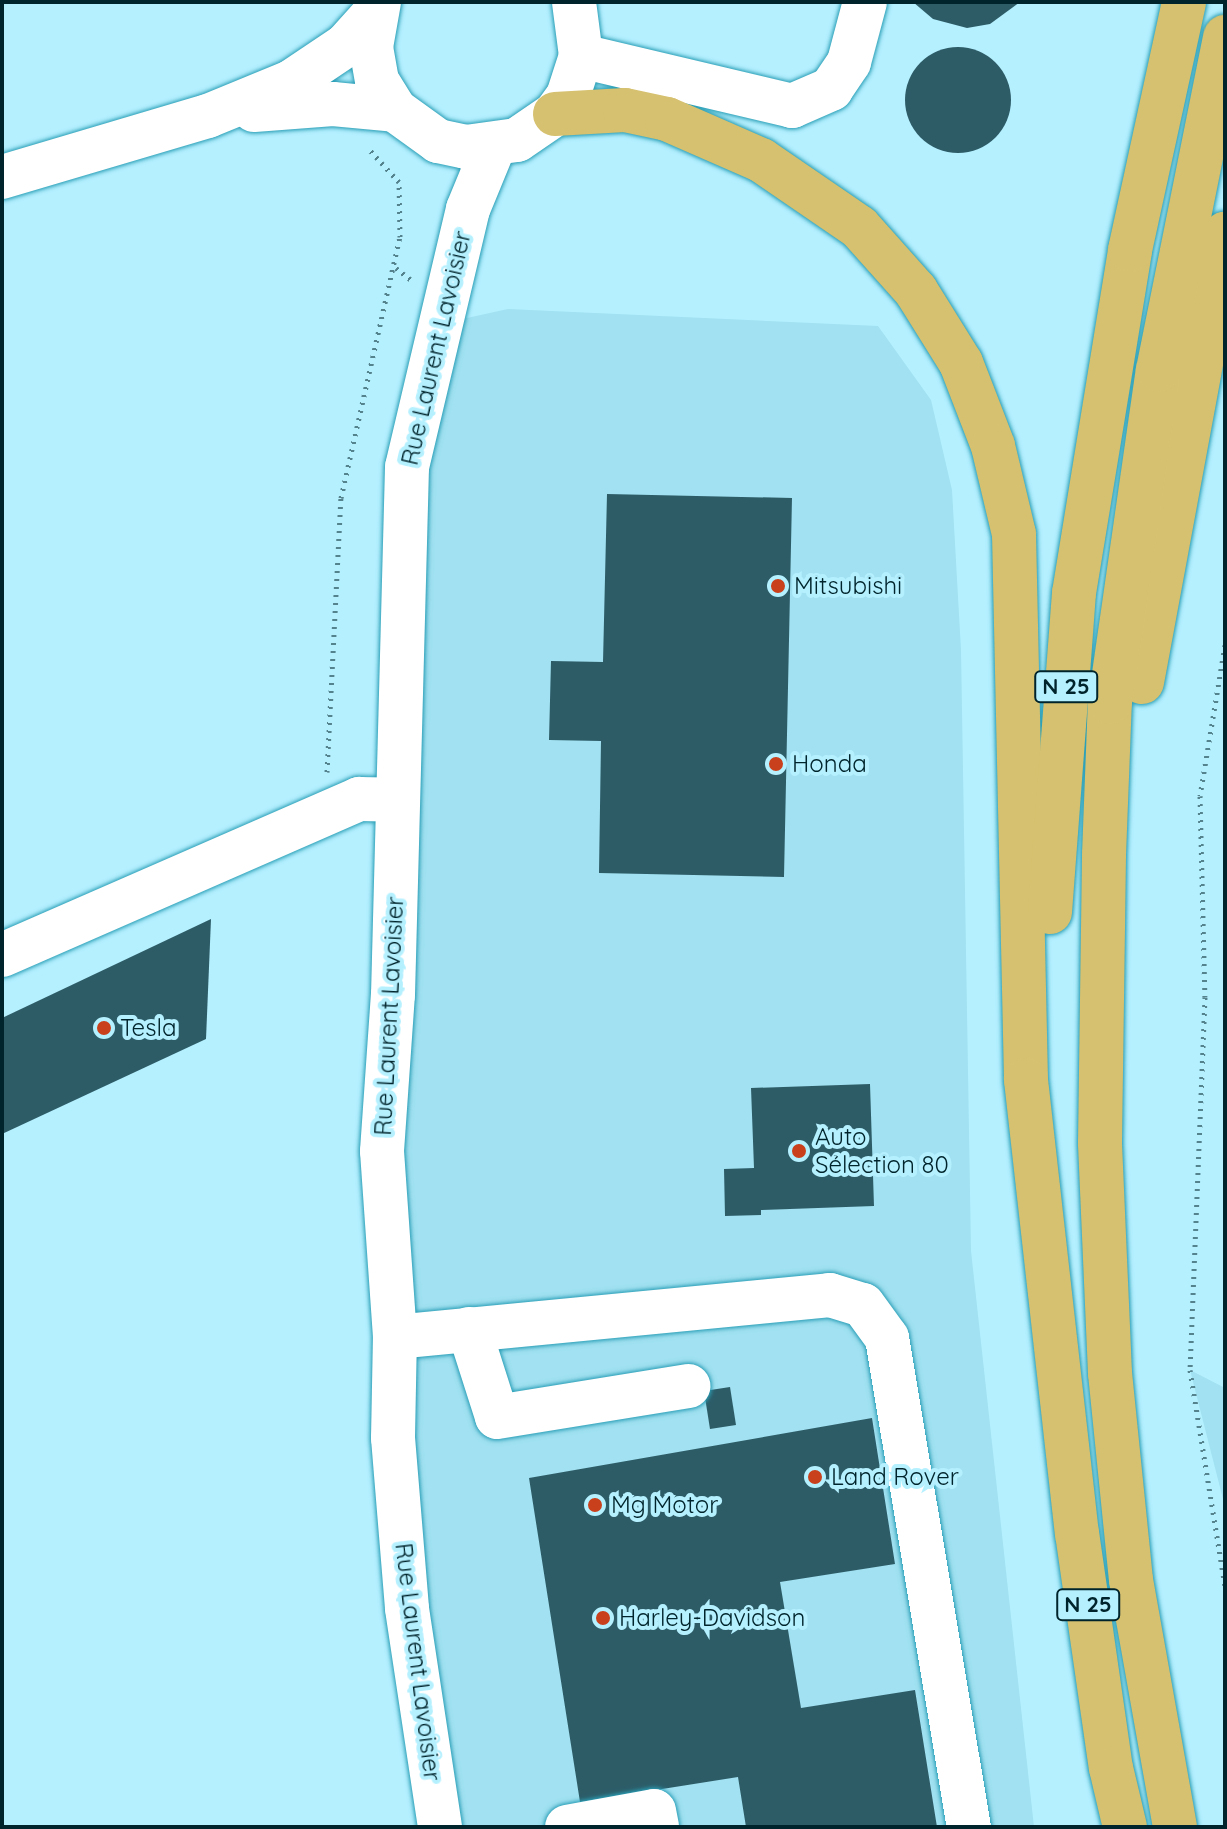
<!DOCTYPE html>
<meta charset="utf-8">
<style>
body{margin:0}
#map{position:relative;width:1227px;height:1829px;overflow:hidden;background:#b5f0ff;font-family:Quicksand,sans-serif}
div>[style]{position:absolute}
.built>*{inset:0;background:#a1e1f1}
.building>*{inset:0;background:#2d5c67}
.round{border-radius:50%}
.path>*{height:5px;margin-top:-2.5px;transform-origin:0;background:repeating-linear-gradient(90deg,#54828d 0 2px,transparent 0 8px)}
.roads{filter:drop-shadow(0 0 2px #299eb6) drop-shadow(0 0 2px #299eb6)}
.minor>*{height:44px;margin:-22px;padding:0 22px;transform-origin:22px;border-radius:22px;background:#fff}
.highway>*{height:44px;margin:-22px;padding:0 22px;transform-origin:22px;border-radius:22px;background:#d6c170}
.dots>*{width:22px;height:22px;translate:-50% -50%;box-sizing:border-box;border:4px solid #b5f0ff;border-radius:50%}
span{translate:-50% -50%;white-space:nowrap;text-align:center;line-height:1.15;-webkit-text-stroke:8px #b5f0ff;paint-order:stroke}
.shield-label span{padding:2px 6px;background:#b5f0ff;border:2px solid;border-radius:6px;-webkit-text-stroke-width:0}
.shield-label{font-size:22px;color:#00242b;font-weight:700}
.street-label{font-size:24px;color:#00242b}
.poi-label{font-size:24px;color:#00242b}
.left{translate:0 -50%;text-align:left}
.frame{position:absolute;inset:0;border:4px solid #00242b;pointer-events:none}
</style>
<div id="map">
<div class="built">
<div style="clip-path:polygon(508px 309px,878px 326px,931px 400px,952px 490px,961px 650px,971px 1251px,1034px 1827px,440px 1827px,393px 1438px,404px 565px,444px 323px)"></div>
<div style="clip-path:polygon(1190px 1370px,1225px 1388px,1225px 1507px)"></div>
</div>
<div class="building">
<div style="clip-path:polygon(913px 2px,1020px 2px,990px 24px,967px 28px,933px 19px)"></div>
<div class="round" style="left:905px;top:47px;width:106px;height:106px"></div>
<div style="clip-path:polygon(607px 494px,792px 498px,784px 877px,599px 873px,601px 741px,549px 740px,551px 661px,603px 662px)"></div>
<div style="clip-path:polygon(211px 919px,206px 1039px,2px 1134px,2px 1018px)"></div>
<div style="clip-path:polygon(870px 1084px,874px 1206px,761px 1210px,761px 1215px,725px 1216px,724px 1169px,754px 1168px,751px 1088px)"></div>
<div style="clip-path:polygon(730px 1387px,736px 1425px,710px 1429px,704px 1391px)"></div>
<div style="clip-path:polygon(872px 1418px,895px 1564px,780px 1582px,801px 1708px,915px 1690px,937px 1827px,746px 1827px,738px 1777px,580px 1802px,529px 1478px)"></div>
</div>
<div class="path">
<div style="left:396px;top:268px;width:23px;rotate:38deg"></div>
<div style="left:1225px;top:645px;width:153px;rotate:99.4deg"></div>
<div style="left:1200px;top:796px;width:201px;rotate:88.6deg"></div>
<div style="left:1205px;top:997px;width:373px;rotate:92.3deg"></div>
<div style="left:1190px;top:1370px;width:219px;rotate:80.8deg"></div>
<div style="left:327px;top:772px;width:274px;rotate:-87.1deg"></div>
<div style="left:341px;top:498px;width:268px;rotate:-77.3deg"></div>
<div style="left:400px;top:237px;width:55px;rotate:-91deg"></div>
<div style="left:399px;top:182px;width:47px;rotate:-132.4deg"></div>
</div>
<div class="roads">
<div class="minor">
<div style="left:379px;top:2px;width:46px;rotate:100.1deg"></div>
<div style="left:371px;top:47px;width:35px;rotate:80deg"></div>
<div style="left:377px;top:81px;width:34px;rotate:58deg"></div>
<div style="left:395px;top:110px;width:53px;rotate:35.8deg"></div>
<div style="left:438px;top:141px;width:29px;rotate:12deg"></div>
<div style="left:466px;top:147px;width:51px;rotate:-7.8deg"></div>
<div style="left:517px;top:140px;width:46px;rotate:-34.4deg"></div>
<div style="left:555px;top:114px;width:22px;rotate:-54deg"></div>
<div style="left:568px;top:96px;width:42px;rotate:-72deg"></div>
<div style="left:581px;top:56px;width:54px;rotate:-97.4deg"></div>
<div style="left:581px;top:56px;width:217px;rotate:13.3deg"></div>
<div style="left:792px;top:106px;width:43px;rotate:-23.6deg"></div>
<div style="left:831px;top:89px;width:32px;rotate:-56deg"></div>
<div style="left:849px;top:62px;width:62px;rotate:-75.1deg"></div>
<div style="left:254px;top:110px;width:79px;rotate:-4.3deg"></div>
<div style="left:333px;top:104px;width:62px;rotate:5.5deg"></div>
<div style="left:2px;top:177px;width:215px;rotate:-16.5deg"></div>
<div style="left:208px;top:116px;width:90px;rotate:-22.3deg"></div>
<div style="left:291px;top:82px;width:66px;rotate:-33.9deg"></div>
<div style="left:346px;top:45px;width:42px;rotate:-47.9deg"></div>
<div style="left:2px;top:955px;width:390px;rotate:-23.6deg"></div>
<div style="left:359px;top:799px;width:39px;rotate:1deg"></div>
<div style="left:469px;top:1329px;width:92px;rotate:72.3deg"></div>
<div style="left:497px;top:1417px;width:194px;rotate:-9.2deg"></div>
<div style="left:395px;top:1337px;width:437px;rotate:-5.5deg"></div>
<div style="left:830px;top:1295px;width:34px;rotate:17deg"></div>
<div style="left:863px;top:1305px;width:41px;rotate:54deg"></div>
<div style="left:887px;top:1338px;width:496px;rotate:80.5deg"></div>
<div style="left:440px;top:1827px;width:221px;rotate:-98.6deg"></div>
<div style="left:407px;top:1608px;width:171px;rotate:-94.7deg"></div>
<div style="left:393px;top:1438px;width:101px;rotate:-88.9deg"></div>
<div style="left:395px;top:1337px;width:186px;rotate:-94deg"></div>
<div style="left:382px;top:1151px;width:156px;rotate:-86deg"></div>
<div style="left:393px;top:995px;width:528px;rotate:-88.48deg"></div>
<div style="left:407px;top:467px;width:265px;rotate:-76.7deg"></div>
<div style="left:468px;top:209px;width:68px;rotate:-67.6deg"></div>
<div style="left:567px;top:1827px;width:88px;rotate:-10.4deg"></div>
<div style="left:654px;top:1811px;width:16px;rotate:79deg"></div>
</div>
<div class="highway">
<div style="left:555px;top:114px;width:70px;rotate:-3.3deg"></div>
<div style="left:625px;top:110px;width:43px;rotate:12.1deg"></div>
<div style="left:667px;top:119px;width:103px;rotate:23.6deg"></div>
<div style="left:761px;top:160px;width:119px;rotate:34.4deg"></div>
<div style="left:859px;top:227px;width:86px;rotate:48.3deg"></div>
<div style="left:916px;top:291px;width:85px;rotate:58deg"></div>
<div style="left:961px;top:363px;width:89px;rotate:68.9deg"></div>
<div style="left:993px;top:446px;width:90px;rotate:76.6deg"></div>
<div style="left:1014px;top:534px;width:546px;rotate:88.74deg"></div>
<div style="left:1026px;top:1080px;width:456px;rotate:83.6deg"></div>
<div style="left:1077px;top:1533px;width:237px;rotate:81.8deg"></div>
<div style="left:1111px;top:1768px;width:61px;rotate:76.7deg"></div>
<div style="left:1142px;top:682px;width:456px;rotate:-79.5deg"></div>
<div style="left:1050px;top:912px;width:320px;rotate:-85.7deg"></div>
<div style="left:1074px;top:593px;width:348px;rotate:-80.7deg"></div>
<div style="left:1130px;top:250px;width:254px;rotate:-77.7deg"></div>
<div style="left:1175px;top:1827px;width:251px;rotate:-100.1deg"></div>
<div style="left:1131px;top:1580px;width:208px;rotate:-95.8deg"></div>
<div style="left:1110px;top:1373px;width:230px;rotate:-92.5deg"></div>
<div style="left:1100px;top:1143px;width:288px;rotate:-89.2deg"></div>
<div style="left:1104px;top:855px;width:153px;rotate:-87.8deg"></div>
<div style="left:1110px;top:702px;width:335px;rotate:-81.8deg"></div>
<div style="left:1158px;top:370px;width:340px;rotate:-78.6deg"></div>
</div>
</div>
<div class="dots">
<div style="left:778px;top:586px;background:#c9401c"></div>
<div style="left:776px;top:764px;background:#c9401c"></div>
<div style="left:104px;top:1028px;background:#c9401c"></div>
<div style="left:799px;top:1151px;background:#c9401c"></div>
<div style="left:815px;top:1477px;background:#c9401c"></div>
<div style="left:595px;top:1505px;background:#c9401c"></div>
<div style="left:603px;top:1618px;background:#c9401c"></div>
</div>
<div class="shield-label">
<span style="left:1066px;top:687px">N 25</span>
<span style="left:1088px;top:1605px">N 25</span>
</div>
<div class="street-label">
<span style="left:436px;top:348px;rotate:-77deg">Rue Laurent Lavoisier</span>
<span style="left:389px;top:1016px;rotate:-87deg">Rue Laurent Lavoisier</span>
<span style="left:418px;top:1662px;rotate:83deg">Rue Laurent Lavoisier</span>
</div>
<div class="poi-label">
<span class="left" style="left:794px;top:586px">Mitsubishi</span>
<span class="left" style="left:792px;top:764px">Honda</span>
<span class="left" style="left:120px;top:1028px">Tesla</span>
<span class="left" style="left:815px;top:1151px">Auto<br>Sélection 80</span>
<span class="left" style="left:831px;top:1477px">Land Rover</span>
<span class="left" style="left:611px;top:1505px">Mg Motor</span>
<span class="left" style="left:619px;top:1618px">Harley-Davidson</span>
</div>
<div class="frame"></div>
</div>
